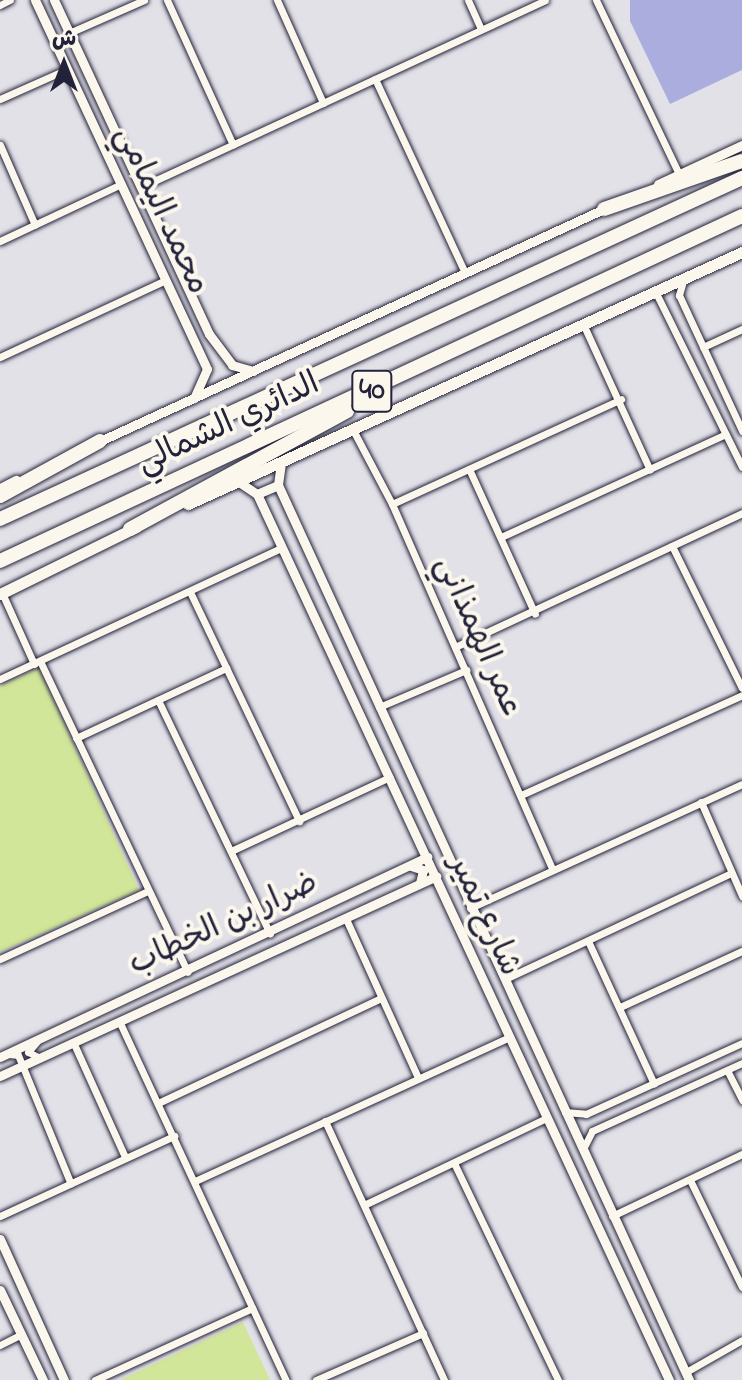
<!DOCTYPE html>
<meta charset="utf-8">
<style>
body{margin:0}
#map{position:relative;width:742px;height:1380px;overflow:hidden;background:#e3e1e8;font-family:"Indie Flower","Playpen Sans Arabic",sans-serif}
div>[style]{position:absolute}
.green>*{inset:0;background:#d2e69a}
.building>*{inset:0;background:#aaadde}
.roads{filter:drop-shadow(0 0 2px #22223b) drop-shadow(0 0 2px #22223b)}
.minor>*{height:7px;margin:-3.5px;padding:0 3.5px;transform-origin:3.5px;border-radius:3.5px;background:#fbf7ec}
.tertiary>*{height:9px;margin:-4.5px;padding:0 4.5px;transform-origin:4.5px;border-radius:4.5px;background:#fbf7ec}
.primary>*{height:11px;margin:-5.5px;padding:0 5.5px;transform-origin:5.5px;border-radius:5.5px;background:#fbf7ec}
.motorway>*{height:14px;margin:-7px;padding:0 7px;transform-origin:7px;border-radius:7px;background:#fbf7ec}
span{translate:-50% -50%;white-space:nowrap;text-align:center;line-height:1.15;-webkit-text-stroke:8px #fbf7ec;paint-order:stroke}
.shield-label span{padding:2px 6px;background:#fbf7ec;border:2px solid;border-radius:6px;-webkit-text-stroke-width:0}
.shield-label{font-size:30px;color:#22223b;font-weight:700}
.street-label{font-size:32px;color:#22223b}
.north{position:absolute;left:24px;top:24px;width:80px;height:80px;-webkit-text-stroke:6px #fbf7ec;paint-order:stroke;rotate:0deg;font-size:22px;font-weight:700;line-height:32px;text-align:center;color:#22223b}
.north::after{content:'';display:block;margin:auto;width:28px;height:36px;background:#22223b;clip-path:polygon(50% 0,100% 100%,50% 72%,0 100%)}
</style>
<div id="map">
<div class="green">
<div style="clip-path:polygon(39px 668px,139px 890px,0 952px,0 686px)"></div>
<div style="clip-path:polygon(243px 1322px,270px 1380px,120px 1380px)"></div>
</div>
<div class="building">
<div style="clip-path:polygon(630px 0,742px 0,742px 70px,670px 104px,630px 21px)"></div>
</div>
<div class="roads">
<div class="minor">
<div style="left:167px;top:0;width:159px;rotate:65.5deg"></div>
<div style="left:277px;top:0;width:113px;rotate:65.9deg"></div>
<div style="left:468px;top:0;width:32px;rotate:66deg"></div>
<div style="left:596px;top:0;width:193px;rotate:64.5deg"></div>
<div style="left:0;top:5px;width:11px;rotate:-27deg"></div>
<div style="left:69px;top:33px;width:82px;rotate:-23.7deg"></div>
<div style="left:375px;top:79px;width:214px;rotate:65.1deg"></div>
<div style="left:0;top:99px;width:71px;rotate:-24deg"></div>
<div style="left:0;top:145px;width:87px;rotate:66.4deg"></div>
<div style="left:141px;top:187px;width:445px;rotate:-24.8deg"></div>
<div style="left:0;top:241px;width:132px;rotate:-25.2deg"></div>
<div style="left:683px;top:281px;width:15px;rotate:106deg"></div>
<div style="left:679px;top:295px;width:150px;rotate:65.1deg"></div>
<div style="left:656px;top:293px;width:194px;rotate:63.7deg"></div>
<div style="left:584px;top:326px;width:158px;rotate:65.4deg"></div>
<div style="left:703px;top:347px;width:43px;rotate:-24.8deg"></div>
<div style="left:0;top:357px;width:181px;rotate:-24.9deg"></div>
<div style="left:353px;top:430px;width:84px;rotate:62.2deg"></div>
<div style="left:392px;top:504px;width:396px;rotate:66.3deg"></div>
<div style="left:469px;top:469px;width:159px;rotate:65.5deg"></div>
<div style="left:392px;top:504px;width:252px;rotate:-24.6deg"></div>
<div style="left:501px;top:537px;width:247px;rotate:-24.6deg"></div>
<div style="left:672px;top:546px;width:158px;rotate:63.8deg"></div>
<div style="left:190px;top:592px;width:254px;rotate:64.5deg"></div>
<div style="left:2px;top:593px;width:78px;rotate:65.7deg"></div>
<div style="left:455px;top:647px;width:317px;rotate:-25deg"></div>
<div style="left:40px;top:661px;width:344px;rotate:64.6deg"></div>
<div style="left:0;top:679px;width:310px;rotate:-25deg"></div>
<div style="left:158px;top:700px;width:259px;rotate:64.4deg"></div>
<div style="left:379px;top:707px;width:95px;rotate:-23deg"></div>
<div style="left:76px;top:738px;width:166px;rotate:-25deg"></div>
<div style="left:521px;top:795px;width:243px;rotate:-24.3deg"></div>
<div style="left:701px;top:802px;width:103px;rotate:66.4deg"></div>
<div style="left:231px;top:851px;width:175px;rotate:-25deg"></div>
<div style="left:470px;top:908px;width:299px;rotate:-24.5deg"></div>
<div style="left:346px;top:919px;width:175px;rotate:65.6deg"></div>
<div style="left:588px;top:941px;width:157px;rotate:65.2deg"></div>
<div style="left:0;top:959px;width:163px;rotate:-24.7deg"></div>
<div style="left:505px;top:979px;width:250px;rotate:-25.1deg"></div>
<div style="left:620px;top:1007px;width:134px;rotate:-24.7deg"></div>
<div style="left:120px;top:1023px;width:394px;rotate:65.1deg"></div>
<div style="left:74px;top:1044px;width:124px;rotate:65.7deg"></div>
<div style="left:9px;top:1054px;width:9px;rotate:6deg"></div>
<div style="left:18px;top:1055px;width:139px;rotate:67.7deg"></div>
<div style="left:38px;top:1057px;width:11px;rotate:-153deg"></div>
<div style="left:28px;top:1052px;width:17px;rotate:-50deg"></div>
<div style="left:727px;top:1070px;width:34px;rotate:63deg"></div>
<div style="left:158px;top:1103px;width:246px;rotate:-25.2deg"></div>
<div style="left:565px;top:1112px;width:21px;rotate:5deg"></div>
<div style="left:586px;top:1114px;width:171px;rotate:-24.5deg"></div>
<div style="left:325px;top:1121px;width:285px;rotate:65.3deg"></div>
<div style="left:583px;top:1149px;width:20px;rotate:-63deg"></div>
<div style="left:592px;top:1131px;width:165px;rotate:-24.4deg"></div>
<div style="left:454px;top:1163px;width:241px;rotate:64.4deg"></div>
<div style="left:690px;top:1180px;width:119px;rotate:64.1deg"></div>
<div style="left:195px;top:1181px;width:346px;rotate:-24.6deg"></div>
<div style="left:366px;top:1204px;width:199px;rotate:-25.5deg"></div>
<div style="left:0;top:1216px;width:192px;rotate:-24.7deg"></div>
<div style="left:612px;top:1216px;width:144px;rotate:-25.5deg"></div>
<div style="left:0;top:1345px;width:22px;rotate:-27deg"></div>
<div style="left:686px;top:1372px;width:64px;rotate:-29.7deg"></div>
<div style="left:95px;top:1380px;width:173px;rotate:-24.6deg"></div>
<div style="left:316px;top:1380px;width:117px;rotate:-23.7deg"></div>
</div>
<div class="tertiary">
<div style="left:35px;top:0;width:407px;rotate:65deg"></div>
<div style="left:207px;top:369px;width:32px;rotate:114deg"></div>
<div style="left:54px;top:0;width:368px;rotate:65.1deg"></div>
<div style="left:209px;top:334px;width:39px;rotate:53deg"></div>
<div style="left:232px;top:365px;width:22px;rotate:16deg"></div>
<div style="left:658px;top:184px;width:93px;rotate:-24.9deg"></div>
<div style="left:98px;top:442px;width:562px;rotate:-24.74deg"></div>
<div style="left:281px;top:463px;width:22px;rotate:98deg"></div>
<div style="left:278px;top:485px;width:985px;rotate:65.33deg"></div>
<div style="left:239px;top:482px;width:22px;rotate:34deg"></div>
<div style="left:257px;top:494px;width:977px;rotate:65.06deg"></div>
<div style="left:0;top:488px;width:18px;rotate:-27deg"></div>
<div style="left:257px;top:494px;width:23px;rotate:-23deg"></div>
<div style="left:411px;top:866px;width:13px;rotate:18deg"></div>
<div style="left:423px;top:870px;width:13px;rotate:103deg"></div>
<div style="left:0;top:1057px;width:472px;rotate:-25.1deg"></div>
<div style="left:0;top:1076px;width:480px;rotate:-24.6deg"></div>
<div style="left:0;top:1239px;width:155px;rotate:65.6deg"></div>
<div style="left:0;top:1290px;width:100px;rotate:64.5deg"></div>
</div>
<div class="primary">
<div style="left:188px;top:504px;width:609px;rotate:-24.46deg"></div>
<div style="left:0;top:594px;width:152px;rotate:-26.2deg"></div>
</div>
<div class="motorway">
<div style="left:604px;top:209px;width:146px;rotate:-19.2deg"></div>
<div style="left:0;top:496px;width:114px;rotate:-28.8deg"></div>
<div style="left:0;top:519px;width:817px;rotate:-24.68deg"></div>
<div style="left:130px;top:529px;width:247px;rotate:-28.5deg"></div>
<div style="left:0;top:561px;width:818px;rotate:-24.94deg"></div>
</div>
</div>
<div class="shield-label">
<span style="left:372px;top:391px">40</span>
</div>
<div class="street-label">
<span style="left:160px;top:211px;rotate:65deg">محمد اليمامي</span>
<span style="left:229px;top:425px;rotate:-25deg">الدائري الشمالي</span>
<span style="left:477px;top:637px;rotate:66deg">عمر الهمذاني</span>
<span style="left:483px;top:916px;rotate:65deg">شارع تمير</span>
<span style="left:224px;top:925px;rotate:-25deg">ضرار بن الخطاب</span>
</div>
<div class="north">ش</div>
</div>
